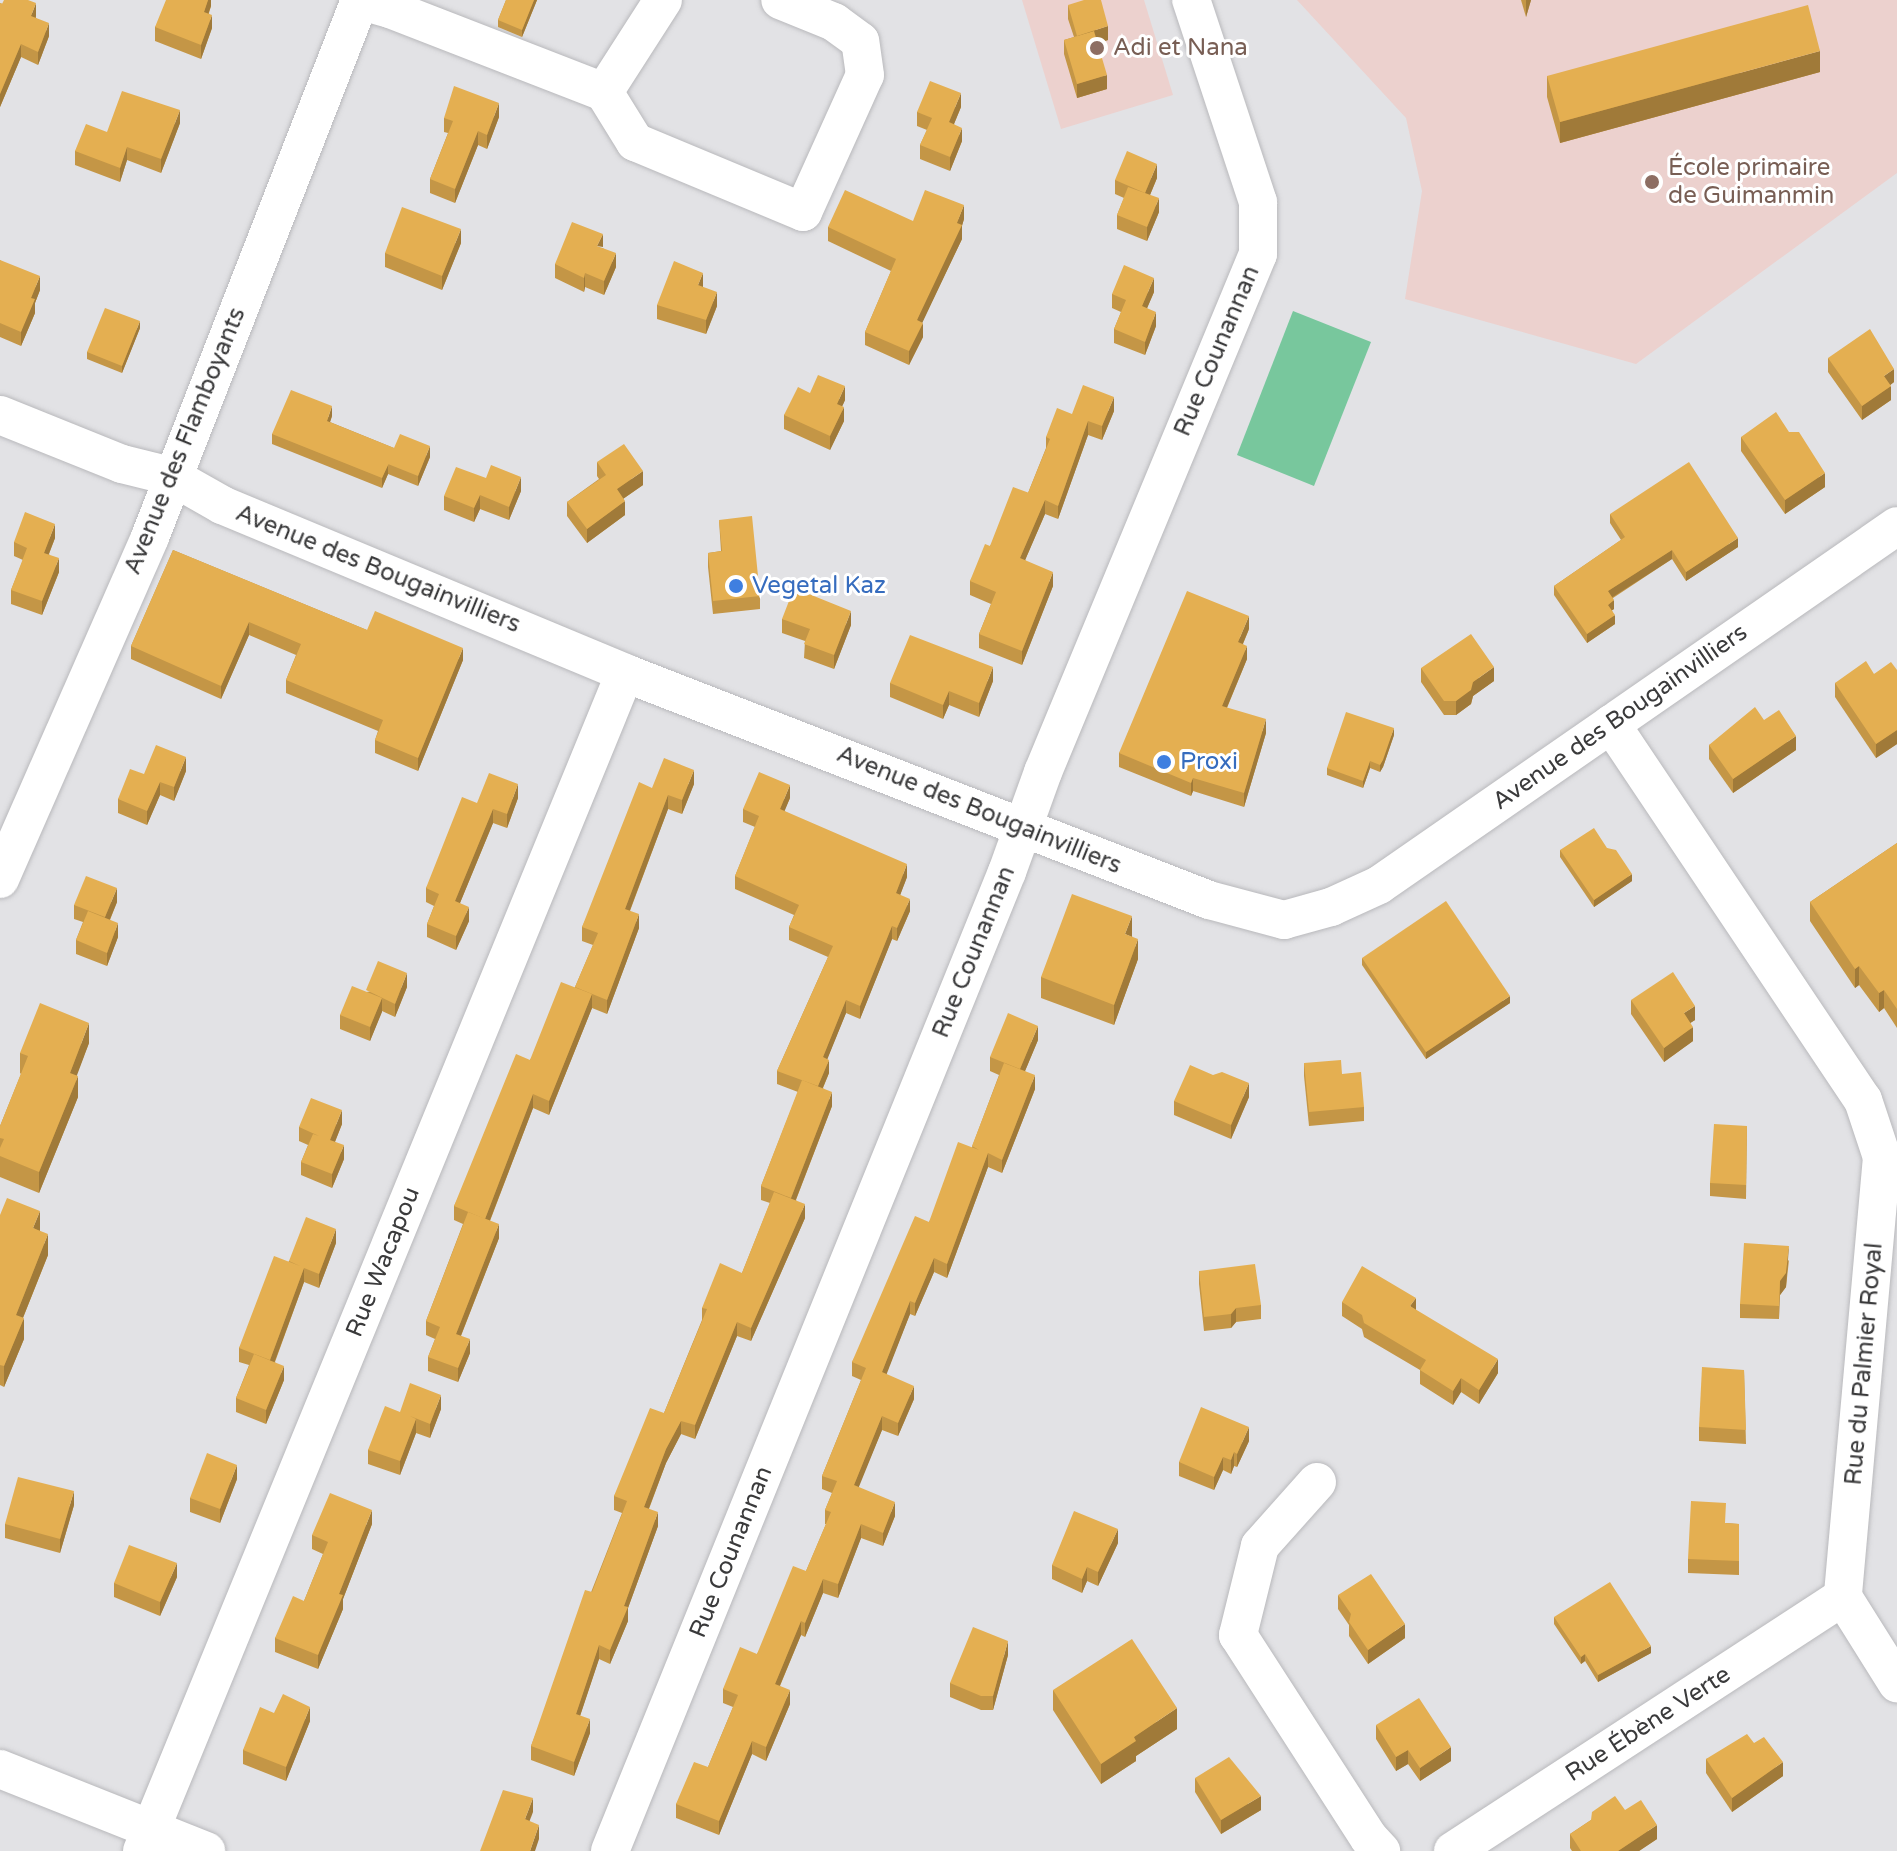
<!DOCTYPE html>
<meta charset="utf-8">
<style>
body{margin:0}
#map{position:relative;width:1897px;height:1851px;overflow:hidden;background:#e2e2e5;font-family:"Varela Round",sans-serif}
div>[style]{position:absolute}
.education>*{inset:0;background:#ecd1ce}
.green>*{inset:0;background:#78c79d}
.roads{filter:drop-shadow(0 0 2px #b9b9bc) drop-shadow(0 0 2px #b9b9bc)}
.minor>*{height:38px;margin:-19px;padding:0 19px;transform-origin:19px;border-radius:19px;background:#fff}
.wall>*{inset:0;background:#c49646}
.shaded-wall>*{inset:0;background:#a07a39}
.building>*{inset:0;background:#e4af51}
.dots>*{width:22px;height:22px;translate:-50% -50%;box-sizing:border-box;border:4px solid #fff;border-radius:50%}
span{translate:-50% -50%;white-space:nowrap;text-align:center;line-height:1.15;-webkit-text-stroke:6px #fff;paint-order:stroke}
.education-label{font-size:24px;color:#785e54}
.left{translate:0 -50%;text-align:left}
.street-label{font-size:24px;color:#3a3a3b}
.shop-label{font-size:24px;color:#366cbe}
</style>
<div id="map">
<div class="education">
<div style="clip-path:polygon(1022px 0,1144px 0,1173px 95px,1061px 129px)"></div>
<div style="clip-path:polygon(1297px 0,1897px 0,1897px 173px,1636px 364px,1405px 299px,1422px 191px,1406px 118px)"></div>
</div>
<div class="green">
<div style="clip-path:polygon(1293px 311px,1371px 342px,1314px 486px,1237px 455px)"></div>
</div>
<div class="roads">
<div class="minor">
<div style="left:358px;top:0;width:33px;rotate:16deg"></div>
<div style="left:390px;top:9px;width:230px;rotate:21.2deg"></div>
<div style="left:604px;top:92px;width:59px;rotate:58.2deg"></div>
<div style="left:635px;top:142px;width:182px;rotate:22.6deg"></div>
<div style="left:803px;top:212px;width:150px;rotate:-65.7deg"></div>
<div style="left:865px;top:75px;width:34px;rotate:-98deg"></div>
<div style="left:860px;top:41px;width:32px;rotate:-144deg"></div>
<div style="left:834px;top:22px;width:58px;rotate:-157.8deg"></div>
<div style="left:604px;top:92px;width:109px;rotate:-57.3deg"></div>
<div style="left:0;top:415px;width:131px;rotate:21.9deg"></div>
<div style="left:122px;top:464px;width:50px;rotate:13.8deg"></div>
<div style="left:171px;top:476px;width:59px;rotate:29.6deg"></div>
<div style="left:222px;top:505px;width:437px;rotate:22.6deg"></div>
<div style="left:625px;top:673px;width:627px;rotate:21.24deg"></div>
<div style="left:1209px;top:900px;width:78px;rotate:14.9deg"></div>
<div style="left:1284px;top:920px;width:49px;rotate:-15.5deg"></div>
<div style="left:1331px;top:907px;width:53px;rotate:-24.6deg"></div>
<div style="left:1379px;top:885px;width:630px;rotate:-34.72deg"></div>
<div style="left:1611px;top:724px;width:453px;rotate:56.2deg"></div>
<div style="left:1863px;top:1100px;width:60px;rotate:71.6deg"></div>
<div style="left:1882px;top:1157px;width:442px;rotate:95.1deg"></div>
<div style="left:1843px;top:1597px;width:102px;rotate:57.9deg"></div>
<div style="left:0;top:879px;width:373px;rotate:-66.3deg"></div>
<div style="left:150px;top:537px;width:577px;rotate:-68.64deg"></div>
<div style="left:1317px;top:1482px;width:86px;rotate:131.7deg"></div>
<div style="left:1260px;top:1546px;width:92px;rotate:103.9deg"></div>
<div style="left:1238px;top:1635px;width:242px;rotate:57.2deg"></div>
<div style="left:1369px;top:1838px;width:18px;rotate:47deg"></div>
<div style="left:0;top:1769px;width:222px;rotate:21.7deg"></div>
<div style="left:142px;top:1851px;width:1273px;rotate:-67.71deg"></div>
<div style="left:610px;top:1851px;width:1056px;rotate:-67.93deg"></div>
<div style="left:1007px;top:872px;width:106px;rotate:-70.2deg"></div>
<div style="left:1043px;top:772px;width:561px;rotate:-67.46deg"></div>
<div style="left:1258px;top:254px;width:52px;rotate:-90deg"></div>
<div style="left:1258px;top:202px;width:213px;rotate:-108.3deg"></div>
<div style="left:1453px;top:1851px;width:465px;rotate:-33.1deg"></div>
</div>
</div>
<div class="wall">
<div style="clip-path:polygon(211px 0,211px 6px,209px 13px,212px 28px,201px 59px,155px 41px,155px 27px,178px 1px)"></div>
<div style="clip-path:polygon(506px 0,537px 0,522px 37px,498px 27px,498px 20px)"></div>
<div style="clip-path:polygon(1521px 0,1531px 0,1526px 17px)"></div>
<div style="clip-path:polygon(0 3px,36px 16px,36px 18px,49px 36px,38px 65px,21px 57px,0 107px)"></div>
<div style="clip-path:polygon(1068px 5px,1108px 40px,1098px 43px,1107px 89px,1077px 98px,1064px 54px,1064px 40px,1074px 37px,1068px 19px)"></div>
<div style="clip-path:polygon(1820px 72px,1560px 143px,1547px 97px,1547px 76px)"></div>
<div style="clip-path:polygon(961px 107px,954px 124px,962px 141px,950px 171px,920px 159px,920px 145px,927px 130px,917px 126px,917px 112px)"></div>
<div style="clip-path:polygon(499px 117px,487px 149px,478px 145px,455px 203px,430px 193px,430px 179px,448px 133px,444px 132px,444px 118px)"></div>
<div style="clip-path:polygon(180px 123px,161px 173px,127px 160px,120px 182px,75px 165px,75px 151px,107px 132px)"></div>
<div style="clip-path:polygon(1157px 178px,1150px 195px,1159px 212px,1147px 241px,1117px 229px,1117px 215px,1124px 198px,1115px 194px,1115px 180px)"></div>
<div style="clip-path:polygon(964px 219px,962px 225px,962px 239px,922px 322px,923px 337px,909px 365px,865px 345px,865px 332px,891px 271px,828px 241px,828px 227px)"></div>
<div style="clip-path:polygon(461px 243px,442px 290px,385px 267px,385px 253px)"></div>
<div style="clip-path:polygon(603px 248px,616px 267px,604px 295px,585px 287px,584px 292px,555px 278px,555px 264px)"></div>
<div style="clip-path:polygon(0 260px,40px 290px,35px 303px,35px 313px,21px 346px,0 337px)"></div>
<div style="clip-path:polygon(703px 287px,717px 306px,706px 334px,657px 319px,657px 305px)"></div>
<div style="clip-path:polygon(1154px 292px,1147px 308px,1156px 326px,1145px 355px,1114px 343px,1114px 329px,1121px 312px,1112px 308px,1112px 294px)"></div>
<div style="clip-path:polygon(140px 328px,122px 373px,87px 359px,87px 352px)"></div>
<div style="clip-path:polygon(1828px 358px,1894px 382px,1890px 385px,1891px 400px,1862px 420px,1828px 372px)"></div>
<div style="clip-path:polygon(810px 393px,845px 400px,842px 406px,844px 421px,830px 450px,784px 429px,784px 415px)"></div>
<div style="clip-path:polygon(1114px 411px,1102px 440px,1088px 435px,1058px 519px,1045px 514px,1025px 560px,1053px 586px,1022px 665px,979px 648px,979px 634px,991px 604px,970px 595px,970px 581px,990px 546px,1028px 493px,1046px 448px,1046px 437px,1072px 414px)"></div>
<div style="clip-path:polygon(332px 416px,330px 422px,394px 448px,430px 457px,418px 486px,388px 474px,382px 488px,272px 444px,272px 434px)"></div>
<div style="clip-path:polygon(1789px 432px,1825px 487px,1785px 514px,1741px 451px,1741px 437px)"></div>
<div style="clip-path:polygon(597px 462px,643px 485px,623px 499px,625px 515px,587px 543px,567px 516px,567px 502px,599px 479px,597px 476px)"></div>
<div style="clip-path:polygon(521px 491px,509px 520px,480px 509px,474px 522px,444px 510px,444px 496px)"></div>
<div style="clip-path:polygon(1610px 514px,1738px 547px,1686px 581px,1672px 559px,1613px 598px,1614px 609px,1612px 610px,1615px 624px,1587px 643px,1554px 595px,1554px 586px,1621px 540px,1610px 523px)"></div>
<div style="clip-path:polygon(719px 520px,760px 596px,760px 609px,713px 614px,708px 567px,708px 553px,721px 551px)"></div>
<div style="clip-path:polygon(55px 538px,49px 554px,59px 572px,42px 615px,11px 604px,11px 590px,23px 560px,14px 556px,14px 542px)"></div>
<div style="clip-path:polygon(173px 550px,367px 630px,463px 660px,418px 771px,375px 753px,375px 740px,378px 731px,286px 693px,286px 680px,296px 655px,249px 635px,221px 699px,131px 659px,131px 646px)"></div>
<div style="clip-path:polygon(782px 619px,851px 625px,834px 669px,804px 658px,805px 641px,782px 633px)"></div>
<div style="clip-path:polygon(1249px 629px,1243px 644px,1247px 659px,1227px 708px,1266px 733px,1244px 807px,1193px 791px,1191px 796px,1119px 767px,1119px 753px)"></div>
<div style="clip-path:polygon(1421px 668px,1494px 681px,1473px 696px,1471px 704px,1456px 715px,1444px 715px,1421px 682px)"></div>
<div style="clip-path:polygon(1897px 670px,1897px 744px,1876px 758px,1835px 697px,1835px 683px,1874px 674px)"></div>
<div style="clip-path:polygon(993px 681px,979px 717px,949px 705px,943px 719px,890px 697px,890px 683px)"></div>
<div style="clip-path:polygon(1764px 720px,1796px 750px,1733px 793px,1709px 759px,1709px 745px)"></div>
<div style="clip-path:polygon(1394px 735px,1383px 767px,1380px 772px,1370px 768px,1363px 788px,1327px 775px,1327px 768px)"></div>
<div style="clip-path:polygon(186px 771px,174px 801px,160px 795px,147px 825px,118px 813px,118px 799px,144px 774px)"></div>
<div style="clip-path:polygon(694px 784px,682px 814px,668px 809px,630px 911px,639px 928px,607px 1014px,592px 1008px,549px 1115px,533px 1108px,490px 1221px,499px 1238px,461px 1336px,470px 1353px,458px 1382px,428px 1371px,428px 1357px,435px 1339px,426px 1335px,426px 1321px,463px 1224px,454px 1220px,454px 1206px,530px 1060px,575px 987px,593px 945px,582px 941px,582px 927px,652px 788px)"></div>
<div style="clip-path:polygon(518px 798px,507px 828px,493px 823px,460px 903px,469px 921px,456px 950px,427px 937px,427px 924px,434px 906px,426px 902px,426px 888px,477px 803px)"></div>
<div style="clip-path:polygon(790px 798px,784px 811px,907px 877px,900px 895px,910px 911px,897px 941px,892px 939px,860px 1019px,846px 1013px,827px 1059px,829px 1073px,823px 1088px,832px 1106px,796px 1200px,805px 1218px,751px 1341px,737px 1336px,695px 1439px,681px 1434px,666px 1463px,649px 1509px,658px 1526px,628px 1608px,628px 1621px,610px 1664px,599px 1659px,580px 1716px,590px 1733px,574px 1776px,531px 1760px,531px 1746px,622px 1513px,614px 1510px,614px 1496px,664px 1413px,702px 1320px,702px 1308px,742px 1273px,770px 1203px,761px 1200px,761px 1186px,798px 1092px,777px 1084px,777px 1071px,828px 957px,789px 940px,789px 927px,794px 915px,735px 889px,735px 876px,755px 827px,743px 822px,743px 809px)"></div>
<div style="clip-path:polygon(1897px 843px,1897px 1028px,1884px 1008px,1879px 1012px,1859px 985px,1855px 988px,1810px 921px,1810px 902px)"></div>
<div style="clip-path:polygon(1607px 848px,1632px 881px,1594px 907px,1560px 857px,1560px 850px)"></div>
<div style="clip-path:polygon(117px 902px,110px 920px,118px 937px,107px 966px,76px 954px,76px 940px,83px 922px,74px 919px,74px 905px)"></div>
<div style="clip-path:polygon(1132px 936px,1138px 959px,1114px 1025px,1041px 998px,1041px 977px)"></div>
<div style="clip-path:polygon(1362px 958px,1510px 1003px,1426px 1059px,1362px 965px)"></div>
<div style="clip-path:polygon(407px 987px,395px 1017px,382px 1011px,370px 1041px,340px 1029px,340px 1015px,366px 992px)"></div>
<div style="clip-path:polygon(1631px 1000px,1695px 1020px,1690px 1023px,1693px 1041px,1664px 1062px,1631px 1014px)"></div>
<div style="clip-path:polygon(1038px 1040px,1025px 1071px,1035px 1089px,1002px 1173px,988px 1167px,947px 1278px,934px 1272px,915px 1316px,910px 1314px,886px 1374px,914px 1399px,898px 1436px,882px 1430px,858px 1487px,895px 1516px,883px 1546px,861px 1538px,838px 1598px,823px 1593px,805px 1637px,801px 1635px,780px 1686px,790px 1704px,766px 1761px,752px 1754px,719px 1835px,676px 1818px,676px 1804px,708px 1767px,733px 1707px,723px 1703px,723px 1689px,757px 1654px,806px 1571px,826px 1524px,825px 1524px,825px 1510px,832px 1493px,822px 1489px,822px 1476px,861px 1380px,852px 1376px,852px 1362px,929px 1222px,972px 1147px,999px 1075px,990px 1071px,990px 1057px)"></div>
<div style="clip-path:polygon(89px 1043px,76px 1076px,78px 1097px,39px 1193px,0 1177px,0 1126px,21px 1074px,20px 1073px,20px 1053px)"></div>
<div style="clip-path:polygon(1304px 1063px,1342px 1074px,1364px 1107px,1364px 1121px,1309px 1126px,1304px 1076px)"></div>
<div style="clip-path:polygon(1249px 1097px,1231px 1139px,1174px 1115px,1174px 1101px)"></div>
<div style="clip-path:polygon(342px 1124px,335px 1142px,344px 1159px,332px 1188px,301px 1175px,301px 1162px,308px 1145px,299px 1141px,299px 1127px)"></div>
<div style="clip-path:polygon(1747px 1126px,1746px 1199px,1710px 1196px,1710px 1183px)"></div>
<div style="clip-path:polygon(0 1215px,40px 1231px,48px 1255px,23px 1318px,24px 1339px,4px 1387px,0 1385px)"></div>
<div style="clip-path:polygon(336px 1243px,319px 1288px,304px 1282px,275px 1362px,284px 1380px,266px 1424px,236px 1412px,236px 1398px,249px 1365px,239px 1362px,239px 1348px,289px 1261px)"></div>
<div style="clip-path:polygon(1789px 1260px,1786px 1287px,1780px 1295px,1779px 1319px,1740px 1318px,1740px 1304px)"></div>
<div style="clip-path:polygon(1199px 1271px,1261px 1305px,1261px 1319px,1236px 1322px,1231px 1328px,1204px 1331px,1199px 1284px)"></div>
<div style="clip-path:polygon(1342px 1302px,1416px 1310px,1498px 1373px,1479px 1404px,1461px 1392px,1453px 1405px,1420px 1384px,1420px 1370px,1364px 1337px,1362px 1329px,1342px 1316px)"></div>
<div style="clip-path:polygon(1744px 1370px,1746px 1444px,1699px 1441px,1699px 1427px)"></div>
<div style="clip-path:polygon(441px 1409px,430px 1438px,416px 1433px,400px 1475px,368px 1464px,368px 1450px,400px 1412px)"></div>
<div style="clip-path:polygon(1249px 1441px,1237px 1467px,1234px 1466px,1231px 1474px,1223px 1470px,1214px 1490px,1179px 1476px,1179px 1462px)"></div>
<div style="clip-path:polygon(237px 1479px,220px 1523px,190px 1512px,190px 1498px)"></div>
<div style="clip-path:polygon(74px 1505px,60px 1553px,5px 1538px,5px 1524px)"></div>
<div style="clip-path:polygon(1726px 1523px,1739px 1524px,1739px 1575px,1688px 1573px,1688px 1559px)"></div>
<div style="clip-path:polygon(372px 1524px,343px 1599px,343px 1609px,318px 1669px,275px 1652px,275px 1638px,304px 1601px,323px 1554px,312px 1549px,312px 1535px)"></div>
<div style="clip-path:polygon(1118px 1543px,1098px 1586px,1087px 1581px,1082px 1593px,1052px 1579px,1052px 1565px)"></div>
<div style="clip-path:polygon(177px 1577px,160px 1616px,114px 1597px,114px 1583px)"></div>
<div style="clip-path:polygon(1338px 1595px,1405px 1638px,1368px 1664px,1349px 1636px,1349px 1625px,1338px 1609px)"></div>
<div style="clip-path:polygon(1554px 1617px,1651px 1653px,1598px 1682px,1585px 1661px,1581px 1664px,1554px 1624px)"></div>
<div style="clip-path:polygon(1008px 1655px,993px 1710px,981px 1710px,950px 1697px,950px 1683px)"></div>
<div style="clip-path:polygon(1053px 1690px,1177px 1729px,1136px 1756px,1136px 1761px,1101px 1784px,1053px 1710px)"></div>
<div style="clip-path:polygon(274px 1713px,310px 1721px,286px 1781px,243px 1764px,243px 1750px)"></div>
<div style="clip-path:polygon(1376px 1725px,1451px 1761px,1420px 1781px,1408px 1764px,1396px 1771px,1376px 1739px)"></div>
<div style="clip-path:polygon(1754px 1743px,1783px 1776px,1732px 1812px,1706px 1773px,1706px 1759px)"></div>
<div style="clip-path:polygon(1195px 1778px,1261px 1810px,1221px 1834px,1195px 1792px)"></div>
<div style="clip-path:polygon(1625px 1810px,1657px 1839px,1639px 1851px,1572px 1851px,1570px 1848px,1570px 1834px,1591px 1820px)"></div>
</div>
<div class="shaded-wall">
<div style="clip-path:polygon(208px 0,211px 0,211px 6px,204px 25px,204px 12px)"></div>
<div style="clip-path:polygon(534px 0,537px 0,522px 37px,522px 30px)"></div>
<div style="clip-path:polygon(1526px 0,1531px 0,1526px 17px)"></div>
<div style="clip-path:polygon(36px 3px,36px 16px,31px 29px,31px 16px)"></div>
<div style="clip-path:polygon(212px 15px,212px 28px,201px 59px,201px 45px)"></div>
<div style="clip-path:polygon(49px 23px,49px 36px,38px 65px,38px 52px)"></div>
<div style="clip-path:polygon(1108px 26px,1108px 40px,1077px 50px,1077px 36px)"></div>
<div style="clip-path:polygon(21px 44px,21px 57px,0 107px,0 94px)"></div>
<div style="clip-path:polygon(1820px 51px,1820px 72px,1560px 143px,1560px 122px)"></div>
<div style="clip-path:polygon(1107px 75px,1107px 89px,1077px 98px,1077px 84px)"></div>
<div style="clip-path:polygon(961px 93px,961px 107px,949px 136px,949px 122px)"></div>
<div style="clip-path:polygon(499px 103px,499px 117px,487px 149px,487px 135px)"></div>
<div style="clip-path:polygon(180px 110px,180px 123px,161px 173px,161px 159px)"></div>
<div style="clip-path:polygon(962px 128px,962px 141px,950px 171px,950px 157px)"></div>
<div style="clip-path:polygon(478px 131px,478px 145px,455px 203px,455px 189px)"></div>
<div style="clip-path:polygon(127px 147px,127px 160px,120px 182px,120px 168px)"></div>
<div style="clip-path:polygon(1157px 164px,1157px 178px,1145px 207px,1145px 193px)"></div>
<div style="clip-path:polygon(1159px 198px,1159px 212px,1147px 241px,1147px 227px)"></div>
<div style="clip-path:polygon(964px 205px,964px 219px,962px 226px,962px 225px,962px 239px,917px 334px,917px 320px)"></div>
<div style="clip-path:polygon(461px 229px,461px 243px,442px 290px,442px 276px)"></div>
<div style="clip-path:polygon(603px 234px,603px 247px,597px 246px)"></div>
<div style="clip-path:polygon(616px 253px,616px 267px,604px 295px,604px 281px)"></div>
<div style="clip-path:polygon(585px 273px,585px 287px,584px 292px,584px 278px)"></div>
<div style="clip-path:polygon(703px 273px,703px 287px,698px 299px,698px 285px)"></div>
<div style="clip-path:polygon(40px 276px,40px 290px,35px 303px,35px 313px,21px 346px,21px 332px,31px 298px)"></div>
<div style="clip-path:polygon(1154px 278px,1154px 292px,1142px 320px,1142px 306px)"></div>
<div style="clip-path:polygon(717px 292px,717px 306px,706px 334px,706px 320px)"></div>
<div style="clip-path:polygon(1156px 312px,1156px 326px,1145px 355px,1145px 342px)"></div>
<div style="clip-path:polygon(140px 321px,140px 328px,122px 373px,122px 366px)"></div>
<div style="clip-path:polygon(923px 323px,923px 337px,909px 365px,909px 351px)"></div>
<div style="clip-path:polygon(1894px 369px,1894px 382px,1884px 390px,1884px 376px)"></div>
<div style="clip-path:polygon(845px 386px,845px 400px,837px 418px,837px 404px)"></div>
<div style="clip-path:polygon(1891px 386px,1891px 400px,1862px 420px,1862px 406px)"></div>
<div style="clip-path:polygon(1114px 397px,1114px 411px,1102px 440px,1102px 426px)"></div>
<div style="clip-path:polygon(332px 406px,332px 416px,327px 431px,327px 421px)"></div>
<div style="clip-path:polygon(844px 407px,844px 421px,830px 450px,830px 436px)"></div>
<div style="clip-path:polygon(1088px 421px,1088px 435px,1058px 519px,1058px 506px)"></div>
<div style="clip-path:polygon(430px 446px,430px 457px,418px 486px,418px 476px)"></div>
<div style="clip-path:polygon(388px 464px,388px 474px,382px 488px,382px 478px)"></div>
<div style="clip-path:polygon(643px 471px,643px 485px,617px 503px,617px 489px)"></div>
<div style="clip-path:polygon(1825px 473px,1825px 487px,1785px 514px,1785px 500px)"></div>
<div style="clip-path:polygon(521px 477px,521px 491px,509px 520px,509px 507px)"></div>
<div style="clip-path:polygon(480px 495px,480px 509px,474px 522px,474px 508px)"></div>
<div style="clip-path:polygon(1045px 500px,1045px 514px,1020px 572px,1020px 558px)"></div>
<div style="clip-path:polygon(625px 501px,625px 515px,587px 543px,587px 529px)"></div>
<div style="clip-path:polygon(55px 524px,55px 538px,44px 566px,44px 553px)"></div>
<div style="clip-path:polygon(1738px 538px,1738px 547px,1686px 581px,1686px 572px)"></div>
<div style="clip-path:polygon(1672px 550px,1672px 559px,1608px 600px,1608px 591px)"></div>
<div style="clip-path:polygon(59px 558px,59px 572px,42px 615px,42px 601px)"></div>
<div style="clip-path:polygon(1053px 572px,1053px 586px,1022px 665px,1022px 651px)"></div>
<div style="clip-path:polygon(1614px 600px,1614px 609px,1608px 613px,1608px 605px)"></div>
<div style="clip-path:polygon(851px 611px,851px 625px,834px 669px,834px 655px)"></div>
<div style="clip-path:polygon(1615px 615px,1615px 624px,1587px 643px,1587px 634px)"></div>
<div style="clip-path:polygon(1249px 616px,1249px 629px,1238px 655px,1238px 642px)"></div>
<div style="clip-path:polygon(249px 622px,249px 635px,221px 699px,221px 686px)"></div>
<div style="clip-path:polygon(1247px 646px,1247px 659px,1222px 719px,1222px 706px)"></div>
<div style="clip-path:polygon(463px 648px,463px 660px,418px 771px,418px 758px)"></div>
<div style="clip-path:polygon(993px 667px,993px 681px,979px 717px,979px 703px)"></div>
<div style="clip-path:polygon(1494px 667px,1494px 681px,1473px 696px,1471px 704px,1456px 715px,1456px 701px,1473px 682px)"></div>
<div style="clip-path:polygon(949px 691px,949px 705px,943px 719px,943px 705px)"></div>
<div style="clip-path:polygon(1266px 719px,1266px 733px,1244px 807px,1244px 793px)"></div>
<div style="clip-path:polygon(1394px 728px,1394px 735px,1383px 767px,1380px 772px,1380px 765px)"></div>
<div style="clip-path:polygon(1897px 730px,1897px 744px,1876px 758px,1876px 744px)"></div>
<div style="clip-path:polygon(1796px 736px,1796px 750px,1733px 793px,1733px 779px)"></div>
<div style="clip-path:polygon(186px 757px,186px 771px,174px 801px,174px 787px)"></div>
<div style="clip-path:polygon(1370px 761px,1370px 768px,1363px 788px,1363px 781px)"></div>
<div style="clip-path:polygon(694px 770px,694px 784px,682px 814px,682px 800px)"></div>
<div style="clip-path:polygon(1193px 778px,1193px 791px,1191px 796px,1191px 783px)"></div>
<div style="clip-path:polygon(160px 782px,160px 795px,147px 825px,147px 811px)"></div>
<div style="clip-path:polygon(518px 784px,518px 798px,507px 828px,507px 814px)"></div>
<div style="clip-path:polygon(790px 785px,790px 798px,780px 822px,780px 809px)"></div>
<div style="clip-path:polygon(668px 795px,668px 809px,625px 923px,625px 909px)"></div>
<div style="clip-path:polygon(493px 809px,493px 823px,455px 915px,455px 901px)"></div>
<div style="clip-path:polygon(907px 864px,907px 877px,896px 906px,896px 893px)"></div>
<div style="clip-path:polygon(1632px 874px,1632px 881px,1594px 907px,1594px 900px)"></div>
<div style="clip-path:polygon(117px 888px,117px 902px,105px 931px,105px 917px)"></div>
<div style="clip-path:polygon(910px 899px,910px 911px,897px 941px,897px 928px)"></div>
<div style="clip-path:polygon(469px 907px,469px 921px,456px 950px,456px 936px)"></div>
<div style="clip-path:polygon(639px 914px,639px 928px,607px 1014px,607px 1000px)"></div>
<div style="clip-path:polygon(1132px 916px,1132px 937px,1125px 934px)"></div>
<div style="clip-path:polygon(118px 923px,118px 937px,107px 966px,107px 953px)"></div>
<div style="clip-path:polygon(892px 926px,892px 939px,860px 1019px,860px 1006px)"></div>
<div style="clip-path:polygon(1138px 939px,1138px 959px,1114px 1025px,1114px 1005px)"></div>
<div style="clip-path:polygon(1859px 966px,1859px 985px,1855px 988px,1855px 969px)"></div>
<div style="clip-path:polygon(407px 973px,407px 987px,395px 1017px,395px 1004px)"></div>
<div style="clip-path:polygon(1884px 990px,1884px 1008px,1879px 1012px,1879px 993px)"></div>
<div style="clip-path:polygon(592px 994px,592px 1008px,549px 1115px,549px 1101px)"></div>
<div style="clip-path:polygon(1510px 996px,1510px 1003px,1426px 1059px,1426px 1052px)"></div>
<div style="clip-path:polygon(382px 998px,382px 1012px,370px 1041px,370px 1027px)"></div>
<div style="clip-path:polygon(846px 1000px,846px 1013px,823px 1070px,823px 1057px)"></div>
<div style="clip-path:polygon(1695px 1006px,1695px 1020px,1684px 1027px,1684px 1013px)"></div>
<div style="clip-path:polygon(89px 1023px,89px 1043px,70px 1094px,70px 1073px)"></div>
<div style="clip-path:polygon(1038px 1026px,1038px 1040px,1020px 1083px,1020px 1069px)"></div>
<div style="clip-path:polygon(1693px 1027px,1693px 1041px,1664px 1062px,1664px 1048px)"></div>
<div style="clip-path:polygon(829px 1060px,829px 1073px,818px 1099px,818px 1086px)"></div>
<div style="clip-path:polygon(1035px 1075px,1035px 1089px,1002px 1173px,1002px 1160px)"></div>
<div style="clip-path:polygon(78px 1076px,78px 1097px,39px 1193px,39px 1172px)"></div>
<div style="clip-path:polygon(1249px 1083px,1249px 1097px,1231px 1139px,1231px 1125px)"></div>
<div style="clip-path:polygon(832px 1092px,832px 1106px,791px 1212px,791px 1198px)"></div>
<div style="clip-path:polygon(533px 1094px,533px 1108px,485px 1233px,485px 1219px)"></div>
<div style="clip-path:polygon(342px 1110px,342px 1124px,330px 1154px,330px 1140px)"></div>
<div style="clip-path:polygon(344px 1145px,344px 1159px,332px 1188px,332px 1174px)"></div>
<div style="clip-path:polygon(988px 1153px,988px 1167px,947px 1278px,947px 1264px)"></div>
<div style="clip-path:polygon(805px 1204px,805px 1218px,751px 1341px,751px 1328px)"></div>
<div style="clip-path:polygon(40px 1211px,40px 1232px,33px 1228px)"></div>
<div style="clip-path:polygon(499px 1224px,499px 1238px,456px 1348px,456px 1334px)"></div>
<div style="clip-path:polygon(336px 1229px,336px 1243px,319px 1288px,319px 1274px)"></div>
<div style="clip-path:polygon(48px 1234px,48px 1255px,16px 1335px,16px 1315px)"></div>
<div style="clip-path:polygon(1789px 1246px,1786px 1287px,1780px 1295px,1779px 1319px,1780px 1281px)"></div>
<div style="clip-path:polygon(934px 1258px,934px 1272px,915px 1316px,915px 1303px)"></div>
<div style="clip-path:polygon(304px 1268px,304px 1282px,270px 1374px,270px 1360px)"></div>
<div style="clip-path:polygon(1416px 1298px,1416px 1311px,1410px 1306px)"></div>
<div style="clip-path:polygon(910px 1301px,910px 1314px,882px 1386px,882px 1372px)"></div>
<div style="clip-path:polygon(1236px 1308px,1236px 1322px,1231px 1328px,1231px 1314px)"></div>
<div style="clip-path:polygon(24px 1318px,24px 1339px,4px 1387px,4px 1366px)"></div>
<div style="clip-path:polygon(737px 1322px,737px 1336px,695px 1439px,695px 1425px)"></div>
<div style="clip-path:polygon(470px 1339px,470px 1353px,458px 1382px,458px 1368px)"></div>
<div style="clip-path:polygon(1498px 1359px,1498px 1373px,1479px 1404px,1479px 1390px)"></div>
<div style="clip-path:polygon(284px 1366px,284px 1380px,266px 1424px,266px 1410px)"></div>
<div style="clip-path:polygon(1461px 1378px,1461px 1392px,1453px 1405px,1453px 1391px)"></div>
<div style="clip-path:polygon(914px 1386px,914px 1399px,898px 1436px,898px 1423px)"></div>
<div style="clip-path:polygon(441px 1395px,441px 1409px,430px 1438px,430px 1424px)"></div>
<div style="clip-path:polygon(882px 1416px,882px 1430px,854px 1499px,854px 1485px)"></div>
<div style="clip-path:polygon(416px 1419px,416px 1433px,400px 1475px,400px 1461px)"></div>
<div style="clip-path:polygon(681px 1421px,681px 1434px,666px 1463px,644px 1521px,644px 1507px,666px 1449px)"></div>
<div style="clip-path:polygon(1249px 1427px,1249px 1441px,1237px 1467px,1237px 1454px)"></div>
<div style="clip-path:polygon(1234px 1452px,1234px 1466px,1231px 1474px,1231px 1460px)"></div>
<div style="clip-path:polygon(1223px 1457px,1223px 1470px,1214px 1490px,1214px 1477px)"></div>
<div style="clip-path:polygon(237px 1465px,237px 1479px,220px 1523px,220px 1509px)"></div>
<div style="clip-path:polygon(74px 1491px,74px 1505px,60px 1553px,60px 1539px)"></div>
<div style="clip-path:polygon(895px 1502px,895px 1516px,883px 1546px,883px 1533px)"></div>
<div style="clip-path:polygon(372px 1510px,372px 1524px,343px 1599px,343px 1609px,318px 1669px,318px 1655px,339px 1594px)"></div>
<div style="clip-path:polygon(658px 1512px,658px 1526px,628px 1608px,628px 1621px,610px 1664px,610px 1650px,624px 1606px)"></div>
<div style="clip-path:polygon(861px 1524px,861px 1538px,838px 1598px,838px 1584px)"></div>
<div style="clip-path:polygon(1118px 1529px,1118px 1543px,1098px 1586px,1098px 1572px)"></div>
<div style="clip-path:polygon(177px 1563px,177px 1577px,160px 1616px,160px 1602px)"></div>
<div style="clip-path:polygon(1087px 1567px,1087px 1581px,1082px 1593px,1082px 1579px)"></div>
<div style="clip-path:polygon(823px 1579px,823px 1593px,805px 1637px,805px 1623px)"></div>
<div style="clip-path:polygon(801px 1621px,801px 1635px,775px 1697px,775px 1684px)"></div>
<div style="clip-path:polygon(1405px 1624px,1405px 1638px,1368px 1664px,1368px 1650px)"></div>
<div style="clip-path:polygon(1008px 1641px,1008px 1655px,993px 1710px,993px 1696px)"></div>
<div style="clip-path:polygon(599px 1645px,599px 1659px,576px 1728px,576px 1714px)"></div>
<div style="clip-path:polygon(1651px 1646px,1651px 1653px,1598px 1682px,1598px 1675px)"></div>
<div style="clip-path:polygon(1585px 1654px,1585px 1661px,1581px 1664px,1581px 1657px)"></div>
<div style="clip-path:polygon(790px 1690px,790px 1704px,766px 1761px,766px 1747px)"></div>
<div style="clip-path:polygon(310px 1707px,310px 1721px,286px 1781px,286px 1767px)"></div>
<div style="clip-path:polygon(1177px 1708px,1177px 1729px,1136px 1756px,1136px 1761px,1101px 1784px,1101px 1764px,1134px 1737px)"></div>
<div style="clip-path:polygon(590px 1719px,590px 1733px,574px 1776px,574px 1762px)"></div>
<div style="clip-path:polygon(752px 1741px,752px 1754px,719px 1835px,719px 1821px)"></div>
<div style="clip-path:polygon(1451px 1747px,1451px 1761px,1420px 1781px,1420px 1768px)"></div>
<div style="clip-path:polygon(1408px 1750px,1408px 1764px,1396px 1771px,1396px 1757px)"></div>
<div style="clip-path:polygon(1783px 1762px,1783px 1776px,1732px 1812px,1732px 1798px)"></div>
<div style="clip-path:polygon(1261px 1796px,1261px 1810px,1221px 1834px,1221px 1820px)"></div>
<div style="clip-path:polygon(533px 1798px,533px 1812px,525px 1833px,525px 1819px)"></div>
<div style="clip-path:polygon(539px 1825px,539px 1839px,535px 1851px,530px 1851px)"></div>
<div style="clip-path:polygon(1657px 1825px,1657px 1839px,1639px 1851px,1618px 1851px)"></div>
</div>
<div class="building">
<div style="clip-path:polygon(4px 0,28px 0,36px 3px,31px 16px,49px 23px,38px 52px,21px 44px,0 94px,0 3px,2px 4px)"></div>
<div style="clip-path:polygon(166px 0,208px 0,204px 12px,212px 15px,201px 45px,155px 27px)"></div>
<div style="clip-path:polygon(506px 0,534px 0,522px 30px,498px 20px)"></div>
<div style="clip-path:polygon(1084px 0,1101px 0,1108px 26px,1077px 36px,1068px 5px)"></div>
<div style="clip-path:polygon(1808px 5px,1820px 51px,1560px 122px,1547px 76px)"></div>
<div style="clip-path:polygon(1094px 31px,1107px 75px,1077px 84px,1064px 40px)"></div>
<div style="clip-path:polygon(930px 81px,961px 93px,949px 122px,962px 128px,950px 157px,920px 145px,932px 118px,917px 112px)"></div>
<div style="clip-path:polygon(454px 86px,499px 103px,487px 135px,478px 131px,455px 189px,430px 179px,453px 121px,444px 118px)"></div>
<div style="clip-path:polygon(122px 91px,180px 110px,161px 159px,127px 147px,120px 168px,75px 151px,86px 124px,107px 132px)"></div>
<div style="clip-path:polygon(1127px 151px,1157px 164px,1145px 193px,1115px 180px)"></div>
<div style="clip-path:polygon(1128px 187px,1159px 198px,1147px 227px,1117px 215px)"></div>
<div style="clip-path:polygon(845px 190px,913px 221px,925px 190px,964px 205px,957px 223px,962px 225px,917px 320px,923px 323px,909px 351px,865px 332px,896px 259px,828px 227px)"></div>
<div style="clip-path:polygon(402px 207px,461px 229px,442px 276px,385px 253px)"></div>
<div style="clip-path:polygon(572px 222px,603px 234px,597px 246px,616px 253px,604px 281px,585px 273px,584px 278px,555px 264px)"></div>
<div style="clip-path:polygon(0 260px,40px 276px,31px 298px,35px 299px,21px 332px,0 323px)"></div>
<div style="clip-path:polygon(674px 261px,703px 273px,698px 285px,717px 292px,706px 320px,657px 305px)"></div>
<div style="clip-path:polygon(1124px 265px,1154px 278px,1142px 306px,1156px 312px,1145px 342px,1114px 329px,1126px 300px,1112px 294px)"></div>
<div style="clip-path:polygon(105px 308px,140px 321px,122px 366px,87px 352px)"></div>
<div style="clip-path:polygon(1870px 329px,1894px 369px,1884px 376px,1891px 386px,1862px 406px,1828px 358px)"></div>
<div style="clip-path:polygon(818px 375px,845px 386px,837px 404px,844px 407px,830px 436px,784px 415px,798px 387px,810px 393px)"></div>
<div style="clip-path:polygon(1083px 385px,1114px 397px,1102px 426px,1088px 421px,1058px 506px,1045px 500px,1020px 558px,1053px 572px,1022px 651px,979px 634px,996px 592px,970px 581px,985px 544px,990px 546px,1013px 487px,1032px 494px,1028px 493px,1050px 439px,1046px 437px,1057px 408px,1072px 414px)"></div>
<div style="clip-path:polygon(291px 390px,332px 406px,327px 421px,394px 448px,400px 434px,430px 446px,418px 476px,388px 464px,390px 461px,382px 478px,272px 434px)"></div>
<div style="clip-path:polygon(1776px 412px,1789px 432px,1799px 432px,1825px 473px,1785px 500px,1741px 437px)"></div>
<div style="clip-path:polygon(624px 444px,643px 471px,617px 489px,625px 501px,587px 529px,567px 502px,606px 475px,597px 462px)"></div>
<div style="clip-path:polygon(1689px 462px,1738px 538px,1686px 572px,1672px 550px,1608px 591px,1614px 600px,1608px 605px,1615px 615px,1587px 634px,1554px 586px,1625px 537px,1610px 514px)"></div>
<div style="clip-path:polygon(491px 465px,521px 477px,509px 507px,480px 495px,474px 508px,444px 496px,456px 467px,486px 478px)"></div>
<div style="clip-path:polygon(25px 512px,55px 524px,44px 553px,59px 558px,42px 601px,11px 590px,27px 548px,14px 542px)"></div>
<div style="clip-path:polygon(752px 516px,760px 596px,713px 601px,708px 553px,722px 551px,719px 520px)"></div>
<div style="clip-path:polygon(173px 550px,367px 630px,375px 611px,463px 648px,418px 758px,375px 740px,383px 720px,286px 680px,301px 644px,249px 622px,221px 686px,131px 646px)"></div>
<div style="clip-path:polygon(794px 588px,851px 611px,834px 655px,804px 644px,810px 629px,782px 619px)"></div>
<div style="clip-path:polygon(1187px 591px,1249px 616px,1238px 642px,1247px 646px,1222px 706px,1266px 719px,1244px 793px,1193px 778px,1191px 783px,1119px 753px)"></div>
<div style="clip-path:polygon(1471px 634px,1494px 667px,1473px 682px,1471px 690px,1456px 701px,1444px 701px,1421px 668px)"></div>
<div style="clip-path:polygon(910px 635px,993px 667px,979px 703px,949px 691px,943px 705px,890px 683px)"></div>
<div style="clip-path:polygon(1866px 661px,1874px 674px,1891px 662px,1897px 670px,1897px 730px,1876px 744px,1835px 683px)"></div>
<div style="clip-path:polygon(1755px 707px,1764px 720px,1779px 710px,1796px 736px,1733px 779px,1709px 745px)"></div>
<div style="clip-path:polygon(1346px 712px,1394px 728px,1383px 760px,1380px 765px,1370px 761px,1363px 781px,1327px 768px)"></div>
<div style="clip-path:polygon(156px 745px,186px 757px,174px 787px,160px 782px,147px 811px,118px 799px,130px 769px,144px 774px)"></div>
<div style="clip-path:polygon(664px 758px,694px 770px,682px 800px,668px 795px,625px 909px,639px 914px,607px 1000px,575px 987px,598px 933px,582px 927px,639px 782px,652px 788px)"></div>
<div style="clip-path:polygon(759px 772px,790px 785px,780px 809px,907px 864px,896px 893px,910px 899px,897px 928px,892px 926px,860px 1006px,846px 1000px,823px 1057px,829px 1060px,818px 1086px,777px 1071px,833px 946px,789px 927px,799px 905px,735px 876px,759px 816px,743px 809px)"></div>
<div style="clip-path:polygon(489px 773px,518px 784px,507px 814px,493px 809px,455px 901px,469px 907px,456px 936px,427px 924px,439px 894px,426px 888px,462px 797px,477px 803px)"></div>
<div style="clip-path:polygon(1594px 828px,1607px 848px,1616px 850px,1632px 874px,1594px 900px,1560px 850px)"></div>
<div style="clip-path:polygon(1897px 843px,1897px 1009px,1884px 990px,1879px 993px,1859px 966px,1855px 969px,1810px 902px)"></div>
<div style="clip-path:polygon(86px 876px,117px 888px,105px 917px,74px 905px)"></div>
<div style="clip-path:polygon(1072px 894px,1132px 916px,1125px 934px,1138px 939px,1114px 1005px,1041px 977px)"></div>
<div style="clip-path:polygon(1446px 901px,1510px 996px,1426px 1052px,1362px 958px)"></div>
<div style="clip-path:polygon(88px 911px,118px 923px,107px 953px,76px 940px)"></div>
<div style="clip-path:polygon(378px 961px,407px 973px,395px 1004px,366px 990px)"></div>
<div style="clip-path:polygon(1673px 972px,1695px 1006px,1684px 1013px,1693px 1027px,1664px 1048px,1631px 1000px)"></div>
<div style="clip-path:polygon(561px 982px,592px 994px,549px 1101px,533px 1094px,485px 1219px,454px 1206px,516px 1054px,530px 1060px)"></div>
<div style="clip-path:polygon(352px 986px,382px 998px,370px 1027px,340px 1015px)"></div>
<div style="clip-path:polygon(40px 1003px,89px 1023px,70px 1073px,78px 1076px,39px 1172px,0 1156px,0 1148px,4px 1139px,0 1138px,0 1126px,28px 1056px,20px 1053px)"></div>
<div style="clip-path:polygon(1008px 1013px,1038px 1026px,1020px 1069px,990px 1057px)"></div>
<div style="clip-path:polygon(1341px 1060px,1342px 1074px,1361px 1072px,1364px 1107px,1309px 1112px,1304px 1063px)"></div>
<div style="clip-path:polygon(1004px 1063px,1035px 1075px,1002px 1160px,988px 1153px,947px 1264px,934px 1258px,915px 1303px,910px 1301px,882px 1372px,914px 1386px,898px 1423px,882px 1416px,854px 1485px,895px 1502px,883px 1533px,861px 1524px,838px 1584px,823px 1579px,805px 1623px,801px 1621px,775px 1684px,790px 1690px,766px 1747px,752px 1741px,719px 1821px,676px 1804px,694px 1762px,708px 1767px,726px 1724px,738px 1695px,723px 1689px,740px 1647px,757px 1654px,793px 1566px,806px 1571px,831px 1512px,825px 1510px,837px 1481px,822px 1476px,866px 1368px,852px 1362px,915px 1216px,929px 1222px,958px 1142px,979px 1150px,972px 1146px)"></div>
<div style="clip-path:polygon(1190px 1065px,1213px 1075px,1222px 1072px,1249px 1083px,1231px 1125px,1174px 1101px)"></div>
<div style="clip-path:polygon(802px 1080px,832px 1092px,791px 1198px,761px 1186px)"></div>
<div style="clip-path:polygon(311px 1098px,342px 1110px,330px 1140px,344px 1145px,332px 1174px,301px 1162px,313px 1134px,319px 1136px,299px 1127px)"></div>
<div style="clip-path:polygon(1714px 1124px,1747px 1126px,1746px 1185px,1710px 1183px)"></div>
<div style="clip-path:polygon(774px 1192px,805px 1204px,751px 1328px,737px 1322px,695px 1425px,681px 1421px,666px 1449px,644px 1507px,658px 1512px,624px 1606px,628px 1607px,610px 1650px,599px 1645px,576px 1714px,590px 1719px,574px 1762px,531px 1746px,585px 1590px,592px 1592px,627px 1501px,614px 1496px,650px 1408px,664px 1413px,707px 1309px,702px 1308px,720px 1263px,742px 1273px)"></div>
<div style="clip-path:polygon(7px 1198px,40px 1211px,33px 1228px,48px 1234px,16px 1315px,24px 1318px,4px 1366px,0 1365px,0 1215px)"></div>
<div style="clip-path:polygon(468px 1212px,499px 1224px,456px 1334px,470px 1339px,458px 1368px,428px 1357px,440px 1327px,426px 1321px)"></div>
<div style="clip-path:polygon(306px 1217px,336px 1229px,319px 1274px,304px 1268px,270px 1360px,239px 1348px,274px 1256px,300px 1266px,289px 1261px)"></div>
<div style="clip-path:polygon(1744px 1243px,1789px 1246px,1786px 1273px,1780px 1281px,1779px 1306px,1740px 1304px)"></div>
<div style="clip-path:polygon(1255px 1264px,1261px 1305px,1236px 1308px,1231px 1314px,1204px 1317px,1199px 1271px)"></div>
<div style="clip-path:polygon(1362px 1266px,1416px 1298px,1410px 1306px,1498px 1359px,1479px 1390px,1461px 1378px,1453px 1391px,1420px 1370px,1426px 1360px,1364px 1323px,1362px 1315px,1342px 1302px)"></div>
<div style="clip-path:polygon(254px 1354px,284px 1366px,266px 1410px,236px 1398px)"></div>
<div style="clip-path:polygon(1702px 1367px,1744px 1370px,1746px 1430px,1699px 1427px)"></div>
<div style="clip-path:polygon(410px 1383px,441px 1395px,430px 1424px,410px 1416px,416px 1419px,400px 1461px,368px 1450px,385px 1406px,400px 1412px)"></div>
<div style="clip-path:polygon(1201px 1407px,1249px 1427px,1237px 1454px,1234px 1452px,1231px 1460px,1223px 1457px,1214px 1477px,1179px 1462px)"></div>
<div style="clip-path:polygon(207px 1453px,237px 1465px,220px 1509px,190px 1498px)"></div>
<div style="clip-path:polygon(18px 1477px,74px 1491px,60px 1539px,5px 1524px)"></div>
<div style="clip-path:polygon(330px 1493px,372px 1510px,339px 1594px,343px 1595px,318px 1655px,275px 1638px,293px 1596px,304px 1601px,328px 1542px,312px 1535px)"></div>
<div style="clip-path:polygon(1691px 1501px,1726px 1503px,1725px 1523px,1739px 1524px,1739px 1561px,1688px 1559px)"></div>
<div style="clip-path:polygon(1074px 1511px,1118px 1529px,1098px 1572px,1087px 1567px,1082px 1579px,1052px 1565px)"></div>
<div style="clip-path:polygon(129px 1545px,177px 1563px,160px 1602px,114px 1583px)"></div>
<div style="clip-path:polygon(1371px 1574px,1405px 1624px,1368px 1650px,1349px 1622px,1351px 1614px,1338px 1595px)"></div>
<div style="clip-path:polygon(1610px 1582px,1651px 1646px,1598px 1675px,1585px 1654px,1581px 1657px,1554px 1617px)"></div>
<div style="clip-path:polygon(973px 1627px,1008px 1641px,993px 1696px,981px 1696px,950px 1683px)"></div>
<div style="clip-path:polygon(1132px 1639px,1177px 1708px,1134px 1737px,1136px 1741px,1101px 1764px,1053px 1690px)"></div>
<div style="clip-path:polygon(283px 1694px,310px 1707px,286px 1767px,243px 1750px,260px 1707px,274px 1713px)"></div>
<div style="clip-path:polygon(1419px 1698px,1451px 1747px,1420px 1768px,1408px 1750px,1396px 1757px,1376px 1725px)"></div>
<div style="clip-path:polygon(1747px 1734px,1754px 1743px,1764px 1737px,1783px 1762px,1732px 1798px,1706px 1759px)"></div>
<div style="clip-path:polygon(1229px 1757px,1261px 1796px,1221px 1820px,1195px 1778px)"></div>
<div style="clip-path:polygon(503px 1790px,533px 1798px,525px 1819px,539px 1825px,530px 1851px,480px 1851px)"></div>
<div style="clip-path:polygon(1615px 1796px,1625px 1810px,1641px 1800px,1657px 1825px,1618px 1851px,1581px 1851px,1570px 1834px,1591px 1820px,1592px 1812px)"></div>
</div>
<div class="dots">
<div style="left:1097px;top:48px;background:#8d6e63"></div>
<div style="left:1652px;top:182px;background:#8d6e63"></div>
<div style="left:736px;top:586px;background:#3f7fe0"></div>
<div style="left:1164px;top:762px;background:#3f7fe0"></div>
</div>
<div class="education-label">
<span class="left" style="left:1113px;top:48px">Adi et Nana</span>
<span class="left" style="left:1668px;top:182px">École primaire<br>de Guimanmin</span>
</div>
<div class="street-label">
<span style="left:1217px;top:351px;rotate:-67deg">Rue Counannan</span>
<span style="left:185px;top:441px;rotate:-68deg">Avenue des Flamboyants</span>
<span style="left:378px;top:569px;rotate:22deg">Avenue des Bougainvilliers</span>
<span style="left:1620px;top:717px;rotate:-35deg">Avenue des Bougainvilliers</span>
<span style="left:979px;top:810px;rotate:22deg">Avenue des Bougainvilliers</span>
<span style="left:974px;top:952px;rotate:-68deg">Rue Counannan</span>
<span style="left:383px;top:1262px;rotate:-68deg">Rue Wacapou</span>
<span style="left:1864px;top:1364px;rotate:-85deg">Rue du Palmier Royal</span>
<span style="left:731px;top:1552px;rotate:-68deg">Rue Counannan</span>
<span style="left:1648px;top:1724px;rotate:-33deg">Rue Ébène Verte</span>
</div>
<div class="shop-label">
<span class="left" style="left:752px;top:586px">Vegetal Kaz</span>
<span class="left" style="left:1180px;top:762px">Proxi</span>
</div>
</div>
